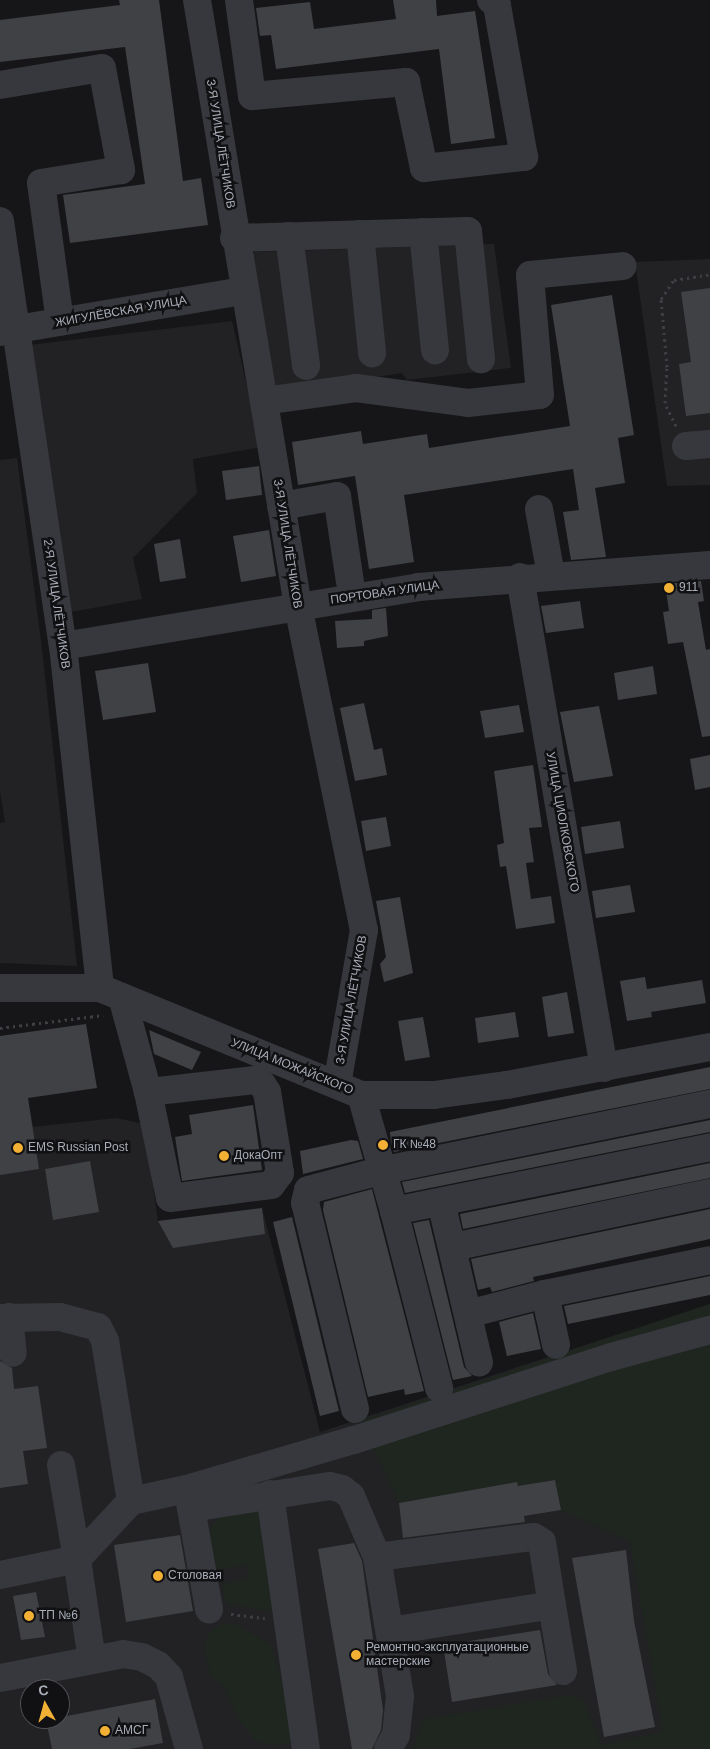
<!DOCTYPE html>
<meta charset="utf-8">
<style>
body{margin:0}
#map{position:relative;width:710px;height:1749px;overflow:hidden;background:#161618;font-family:Helvetica,sans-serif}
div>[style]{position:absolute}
.built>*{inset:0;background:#222225}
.green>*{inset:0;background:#1e261f}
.building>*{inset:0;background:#404145}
.path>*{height:3px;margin-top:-1.5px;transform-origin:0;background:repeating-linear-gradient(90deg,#3d3f44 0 2.5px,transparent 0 6.5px)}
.minor>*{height:28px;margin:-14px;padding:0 14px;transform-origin:14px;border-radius:14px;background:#37383d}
.dots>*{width:14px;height:14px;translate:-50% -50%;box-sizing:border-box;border:2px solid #111113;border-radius:50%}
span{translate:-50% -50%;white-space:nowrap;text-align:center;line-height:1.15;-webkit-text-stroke:5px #111113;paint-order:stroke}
.street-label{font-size:12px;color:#a8adb8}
.poi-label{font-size:12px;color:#a8adb8}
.left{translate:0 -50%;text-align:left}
.north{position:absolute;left:20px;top:1679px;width:50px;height:50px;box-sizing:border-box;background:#111113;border:1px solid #4d4f55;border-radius:50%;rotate:353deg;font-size:14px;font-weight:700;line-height:20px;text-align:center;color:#a8adb8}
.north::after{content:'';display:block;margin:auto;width:18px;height:22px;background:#f2b134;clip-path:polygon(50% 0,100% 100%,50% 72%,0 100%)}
</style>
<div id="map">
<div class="built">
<div style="clip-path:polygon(494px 244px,511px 368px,407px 380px,402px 373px,272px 392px,248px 257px,255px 252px)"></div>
<div style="clip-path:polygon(710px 259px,710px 485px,667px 486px,635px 262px)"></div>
<div style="clip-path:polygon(232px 321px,261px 447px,193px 459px,197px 493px,133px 558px,142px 599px,71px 612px,29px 345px)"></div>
<div style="clip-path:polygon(17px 458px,42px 649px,77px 966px,0 963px,0 823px,5px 822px,0 792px,0 460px)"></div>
<div style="clip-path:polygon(evenodd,0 1105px,11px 1113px,30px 1110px,33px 1127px,116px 1118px,144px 1124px,158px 1221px,262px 1208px,320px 1432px,710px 1304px,710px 1749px,0 1749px,0 1105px,30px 1689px,60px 1689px,60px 1719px,30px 1719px,30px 1689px)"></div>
</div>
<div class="green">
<div style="clip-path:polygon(710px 1304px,710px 1749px,413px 1749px,424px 1719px,569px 1695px,584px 1700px,601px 1745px,663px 1732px,630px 1542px,561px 1510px,555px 1480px,518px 1486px,517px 1482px,399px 1503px,361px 1421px)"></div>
<div style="clip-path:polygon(259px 1509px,277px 1605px,267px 1611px,226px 1604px,222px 1584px,249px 1578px,246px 1565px,217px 1570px,209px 1530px,224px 1512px)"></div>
<div style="clip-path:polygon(221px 1624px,238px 1625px,271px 1645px,297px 1733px,291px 1743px,275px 1745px,256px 1741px,240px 1722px,224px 1687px,211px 1676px,204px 1649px,208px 1634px)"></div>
</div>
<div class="building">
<div style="clip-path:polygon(119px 0,159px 0,183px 181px,201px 178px,208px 225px,70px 243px,63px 195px,145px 184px,125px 47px,0 62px,0 20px,120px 5px)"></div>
<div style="clip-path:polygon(393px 0,436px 0,437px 16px,475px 11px,495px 138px,451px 144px,439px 49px,276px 69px,271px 35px,260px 36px,256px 8px,310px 2px,314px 29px,396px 19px)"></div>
<div style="clip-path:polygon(710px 288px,710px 413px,686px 416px,679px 364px,691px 362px,681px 292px)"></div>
<div style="clip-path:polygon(612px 295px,634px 435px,618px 438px,625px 483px,595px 488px,606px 557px,571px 560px,563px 512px,579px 510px,573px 469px,404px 495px,414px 562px,369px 569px,355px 476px,298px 485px,292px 442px,361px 431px,363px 444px,427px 434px,429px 448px,570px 426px,551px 305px)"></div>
<div style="clip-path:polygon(259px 466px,262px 495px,226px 500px,222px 471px)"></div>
<div style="clip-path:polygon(269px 530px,276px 576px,241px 582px,233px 536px)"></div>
<div style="clip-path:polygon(180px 539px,186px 578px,160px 582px,154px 544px)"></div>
<div style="clip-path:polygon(701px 581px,704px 601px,698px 602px,706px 650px,710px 649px,710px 736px,702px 737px,683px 642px,668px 644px,663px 612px,669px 611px,665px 584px)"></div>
<div style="clip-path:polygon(580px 601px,584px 628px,546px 633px,541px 606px)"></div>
<div style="clip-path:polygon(386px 608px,388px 636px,364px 641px,364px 646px,337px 648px,335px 621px,372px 619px,372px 610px)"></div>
<div style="clip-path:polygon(148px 663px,156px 712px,103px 720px,95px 671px)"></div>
<div style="clip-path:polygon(653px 666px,657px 694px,618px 700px,614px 673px)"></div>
<div style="clip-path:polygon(364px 703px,374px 750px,382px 748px,387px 775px,355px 781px,340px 708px)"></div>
<div style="clip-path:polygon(519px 705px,524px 732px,485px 738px,480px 711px)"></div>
<div style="clip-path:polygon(599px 706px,613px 776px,574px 782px,560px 712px)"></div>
<div style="clip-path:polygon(710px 755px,710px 787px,695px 790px,690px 759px)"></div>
<div style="clip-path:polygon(533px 765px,542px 827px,529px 828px,534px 862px,526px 863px,531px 899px,551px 896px,555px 923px,516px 929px,506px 866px,500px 867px,497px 845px,504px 843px,494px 771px)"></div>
<div style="clip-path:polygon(386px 817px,391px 846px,366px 851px,361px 821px)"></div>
<div style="clip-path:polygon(620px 821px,624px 848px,585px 854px,581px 827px)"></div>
<div style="clip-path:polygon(630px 885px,635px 912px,596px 918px,592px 891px)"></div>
<div style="clip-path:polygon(400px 897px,413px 973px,384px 982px,380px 964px,386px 957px,376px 901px)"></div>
<div style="clip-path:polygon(645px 977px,647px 989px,702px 980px,706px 1003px,651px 1012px,652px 1017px,627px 1021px,620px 981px)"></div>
<div style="clip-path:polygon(567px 992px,574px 1033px,548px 1037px,542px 997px)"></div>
<div style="clip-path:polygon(515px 1012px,519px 1037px,478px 1043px,475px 1018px)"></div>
<div style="clip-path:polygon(423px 1017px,430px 1057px,405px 1061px,398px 1021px)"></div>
<div style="clip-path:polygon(86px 1024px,97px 1088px,28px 1098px,39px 1169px,0 1175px,0 1036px)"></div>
<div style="clip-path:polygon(149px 1030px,201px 1052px,192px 1070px,154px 1054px)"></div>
<div style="clip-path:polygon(710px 1067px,710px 1089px,394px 1152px,391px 1143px,390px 1132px)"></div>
<div style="clip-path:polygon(253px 1105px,262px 1170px,182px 1181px,175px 1137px,192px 1134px,189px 1115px)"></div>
<div style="clip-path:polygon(710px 1120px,710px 1132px,405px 1193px,402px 1182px)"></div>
<div style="clip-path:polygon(351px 1140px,358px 1141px,363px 1159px,303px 1174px,300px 1151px)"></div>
<div style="clip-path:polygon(90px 1161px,99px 1212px,53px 1220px,45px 1169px)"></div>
<div style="clip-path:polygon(710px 1163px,710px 1178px,463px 1229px,460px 1214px)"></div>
<div style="clip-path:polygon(372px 1189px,424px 1391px,405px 1395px,404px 1389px,368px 1397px,323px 1210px,324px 1202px)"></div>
<div style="clip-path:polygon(262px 1208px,265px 1234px,173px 1248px,158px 1221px)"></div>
<div style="clip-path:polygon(710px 1209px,710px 1239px,533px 1277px,534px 1281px,492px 1292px,490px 1287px,478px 1290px,471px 1259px)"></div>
<div style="clip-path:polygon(292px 1217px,339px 1411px,320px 1416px,273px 1222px)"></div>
<div style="clip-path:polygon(429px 1220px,464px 1367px,472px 1376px,453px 1380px,413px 1223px)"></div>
<div style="clip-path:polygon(710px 1276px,710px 1295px,568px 1324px,564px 1306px)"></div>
<div style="clip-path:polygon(533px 1313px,541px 1349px,507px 1356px,499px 1322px)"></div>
<div style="clip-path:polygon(0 1361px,12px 1368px,14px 1389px,38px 1386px,47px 1448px,23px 1451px,28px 1484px,0 1488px)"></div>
<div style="clip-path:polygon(555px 1480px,561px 1510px,524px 1516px,525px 1522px,403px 1538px,399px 1503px,517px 1482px,518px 1486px)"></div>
<div style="clip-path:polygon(180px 1535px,193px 1611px,126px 1622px,114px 1545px)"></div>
<div style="clip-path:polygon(354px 1543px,362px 1561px,383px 1710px,381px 1730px,372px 1749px,352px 1749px,318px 1549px)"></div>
<div style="clip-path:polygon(626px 1550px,634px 1621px,655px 1727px,604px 1737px,572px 1558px)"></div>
<div style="clip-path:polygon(36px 1592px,45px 1637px,21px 1640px,13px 1596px)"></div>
<div style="clip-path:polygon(540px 1630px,548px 1674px,557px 1685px,452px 1702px,443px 1645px)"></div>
<div style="clip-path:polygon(155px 1699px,163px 1743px,130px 1749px,52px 1749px,46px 1720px)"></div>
</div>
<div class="path">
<div style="left:676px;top:426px;width:25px;rotate:-116deg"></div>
<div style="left:665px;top:403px;width:36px;rotate:-87deg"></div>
<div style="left:667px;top:367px;width:68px;rotate:-95deg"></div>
<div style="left:661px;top:299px;width:23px;rotate:-56deg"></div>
<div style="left:674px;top:280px;width:36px;rotate:-9deg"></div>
<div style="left:0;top:1028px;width:104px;rotate:-7.2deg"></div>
<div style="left:231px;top:1614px;width:34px;rotate:7deg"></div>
</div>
<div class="minor">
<div style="left:197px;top:0;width:614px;rotate:80.54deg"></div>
<div style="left:298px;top:606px;width:331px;rotate:78.5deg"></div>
<div style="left:364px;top:930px;width:157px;rotate:99.9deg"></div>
<div style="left:239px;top:0;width:97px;rotate:82.3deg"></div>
<div style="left:252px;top:96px;width:155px;rotate:-5.2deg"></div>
<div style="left:406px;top:82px;width:88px;rotate:78.2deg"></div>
<div style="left:424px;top:168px;width:101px;rotate:-6.3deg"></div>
<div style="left:524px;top:157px;width:154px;rotate:-100.1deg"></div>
<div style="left:497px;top:5px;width:8px;rotate:-140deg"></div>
<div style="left:0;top:85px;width:103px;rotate:-9.5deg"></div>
<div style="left:102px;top:68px;width:104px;rotate:79.4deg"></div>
<div style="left:121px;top:170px;width:81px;rotate:170.8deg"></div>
<div style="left:41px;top:183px;width:140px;rotate:82.2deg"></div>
<div style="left:0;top:221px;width:430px;rotate:81.6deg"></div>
<div style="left:63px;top:646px;width:344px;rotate:83.8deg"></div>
<div style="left:423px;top:232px;width:119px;rotate:84.2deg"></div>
<div style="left:360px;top:234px;width:120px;rotate:84.2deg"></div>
<div style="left:289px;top:236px;width:131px;rotate:82.5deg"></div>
<div style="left:234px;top:238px;width:234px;rotate:-1.7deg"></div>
<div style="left:468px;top:231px;width:129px;rotate:84.2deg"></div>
<div style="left:0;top:332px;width:246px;rotate:-9.6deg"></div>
<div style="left:264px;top:401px;width:93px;rotate:-8deg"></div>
<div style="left:356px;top:388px;width:113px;rotate:7.6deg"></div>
<div style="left:468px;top:403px;width:72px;rotate:-6.3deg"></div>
<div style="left:540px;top:395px;width:120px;rotate:-94.8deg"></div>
<div style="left:530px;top:275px;width:93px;rotate:-5.5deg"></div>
<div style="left:686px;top:446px;width:24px;rotate:-5deg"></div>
<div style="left:281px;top:506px;width:57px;rotate:-10.1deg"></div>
<div style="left:337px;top:496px;width:87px;rotate:81.4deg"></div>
<div style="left:539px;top:509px;width:67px;rotate:79.7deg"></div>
<div style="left:520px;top:577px;width:498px;rotate:80.3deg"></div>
<div style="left:63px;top:646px;width:360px;rotate:-9.4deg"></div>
<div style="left:418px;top:587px;width:293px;rotate:-4.3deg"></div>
<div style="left:0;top:988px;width:100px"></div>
<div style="left:100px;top:988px;width:282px;rotate:22.3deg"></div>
<div style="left:361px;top:1095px;width:73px"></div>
<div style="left:434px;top:1095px;width:74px;rotate:-7.8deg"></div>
<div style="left:507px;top:1085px;width:207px;rotate:-10.6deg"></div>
<div style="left:122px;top:997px;width:98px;rotate:74.7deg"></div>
<div style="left:148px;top:1092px;width:108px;rotate:78.3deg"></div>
<div style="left:170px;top:1198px;width:102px;rotate:-7.3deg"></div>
<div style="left:271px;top:1185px;width:15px;rotate:-53deg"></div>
<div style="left:280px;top:1173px;width:82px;rotate:-99.1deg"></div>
<div style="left:267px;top:1092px;width:9px;rotate:-122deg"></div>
<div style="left:262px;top:1084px;width:8px;rotate:-150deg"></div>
<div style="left:255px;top:1080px;width:108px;rotate:173.6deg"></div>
<div style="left:361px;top:1095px;width:121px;rotate:74.1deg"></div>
<div style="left:394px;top:1211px;width:322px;rotate:-11.4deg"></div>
<div style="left:441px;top:1202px;width:165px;rotate:76.7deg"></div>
<div style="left:394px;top:1211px;width:183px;rotate:75.7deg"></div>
<div style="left:453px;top:1247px;width:263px;rotate:-11.9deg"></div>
<div style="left:545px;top:1294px;width:52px;rotate:77.8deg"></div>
<div style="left:468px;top:1314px;width:80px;rotate:-14.6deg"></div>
<div style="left:545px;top:1294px;width:168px;rotate:-11.6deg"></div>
<div style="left:9px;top:1317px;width:36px;rotate:84deg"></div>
<div style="left:0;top:1318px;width:60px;rotate:-1deg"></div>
<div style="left:60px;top:1317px;width:39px;rotate:15deg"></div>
<div style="left:98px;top:1327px;width:16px;rotate:63deg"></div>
<div style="left:105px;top:1341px;width:162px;rotate:80.8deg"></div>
<div style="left:355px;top:1409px;width:212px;rotate:-103.6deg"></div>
<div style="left:305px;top:1203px;width:13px;rotate:-77deg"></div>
<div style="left:308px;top:1190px;width:74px;rotate:-14.8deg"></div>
<div style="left:380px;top:1171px;width:337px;rotate:-11.5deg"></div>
<div style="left:61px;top:1465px;width:95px;rotate:80.3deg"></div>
<div style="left:77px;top:1559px;width:79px;rotate:-47deg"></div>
<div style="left:131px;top:1501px;width:57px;rotate:-12.1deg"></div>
<div style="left:187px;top:1489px;width:174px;rotate:-16.4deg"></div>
<div style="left:354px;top:1440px;width:270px;rotate:-17.9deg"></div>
<div style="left:611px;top:1357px;width:103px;rotate:-15.3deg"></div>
<div style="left:187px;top:1489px;width:19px;rotate:78deg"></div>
<div style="left:191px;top:1508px;width:141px;rotate:-9deg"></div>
<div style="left:330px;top:1486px;width:12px;rotate:14deg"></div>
<div style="left:342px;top:1489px;width:11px;rotate:38deg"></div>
<div style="left:351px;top:1496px;width:66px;rotate:66.9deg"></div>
<div style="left:377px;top:1557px;width:141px;rotate:80.6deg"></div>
<div style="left:400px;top:1696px;width:39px;rotate:96deg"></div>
<div style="left:396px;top:1735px;width:16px;rotate:120deg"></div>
<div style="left:270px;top:1494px;width:258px;rotate:82deg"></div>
<div style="left:191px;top:1508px;width:103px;rotate:79.9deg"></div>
<div style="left:377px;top:1557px;width:158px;rotate:-7.3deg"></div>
<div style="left:534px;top:1537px;width:9px;rotate:32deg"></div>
<div style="left:542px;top:1542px;width:64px;rotate:81deg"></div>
<div style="left:0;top:1575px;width:79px;rotate:-11.7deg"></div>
<div style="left:77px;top:1559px;width:102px;rotate:81.6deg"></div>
<div style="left:390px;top:1631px;width:164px;rotate:-9.1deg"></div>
<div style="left:552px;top:1605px;width:67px;rotate:80.5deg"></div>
<div style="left:0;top:1678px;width:125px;rotate:-11deg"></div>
<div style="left:123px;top:1654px;width:19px;rotate:9deg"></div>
<div style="left:142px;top:1657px;width:18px;rotate:27deg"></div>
<div style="left:158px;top:1665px;width:16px;rotate:47deg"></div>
<div style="left:169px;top:1677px;width:75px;rotate:74.5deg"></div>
</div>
<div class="dots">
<div style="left:669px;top:588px;background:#f2b134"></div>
<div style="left:383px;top:1145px;background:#f2b134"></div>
<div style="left:18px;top:1148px;background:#f2b134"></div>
<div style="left:224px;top:1156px;background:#f2b134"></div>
<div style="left:158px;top:1576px;background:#f2b134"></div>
<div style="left:29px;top:1616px;background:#f2b134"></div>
<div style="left:356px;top:1655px;background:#f2b134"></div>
<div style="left:105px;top:1731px;background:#f2b134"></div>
</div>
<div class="street-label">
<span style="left:220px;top:144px;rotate:81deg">3-Я УЛИЦА ЛЁТЧИКОВ</span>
<span style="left:121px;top:312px;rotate:-10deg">ЖИГУЛЁВСКАЯ УЛИЦА</span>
<span style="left:287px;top:544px;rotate:81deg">3-Я УЛИЦА ЛЁТЧИКОВ</span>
<span style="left:385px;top:593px;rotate:-8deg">ПОРТОВАЯ УЛИЦА</span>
<span style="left:56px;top:604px;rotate:82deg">2-Я УЛИЦА ЛЁТЧИКОВ</span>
<span style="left:562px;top:822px;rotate:80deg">УЛИЦА ЦИОЛКОВСКОГО</span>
<span style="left:352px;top:1000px;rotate:-80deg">3-Я УЛИЦА ЛЁТЧИКОВ</span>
<span style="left:292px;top:1067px;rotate:22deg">УЛИЦА МОЖАЙСКОГО</span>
</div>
<div class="poi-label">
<span class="left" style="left:679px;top:588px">911</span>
<span class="left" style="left:393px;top:1145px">ГК №48</span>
<span class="left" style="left:28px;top:1148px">EMS Russian Рost</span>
<span class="left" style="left:234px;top:1156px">ДокаОпт</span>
<span class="left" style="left:168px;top:1576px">Столовая</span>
<span class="left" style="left:39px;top:1616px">ТП №6</span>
<span class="left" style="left:366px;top:1655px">Ремонтно-эксплуатационные<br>мастерские</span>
<span class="left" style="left:115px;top:1731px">АМСГ</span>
</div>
<div class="north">С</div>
</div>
